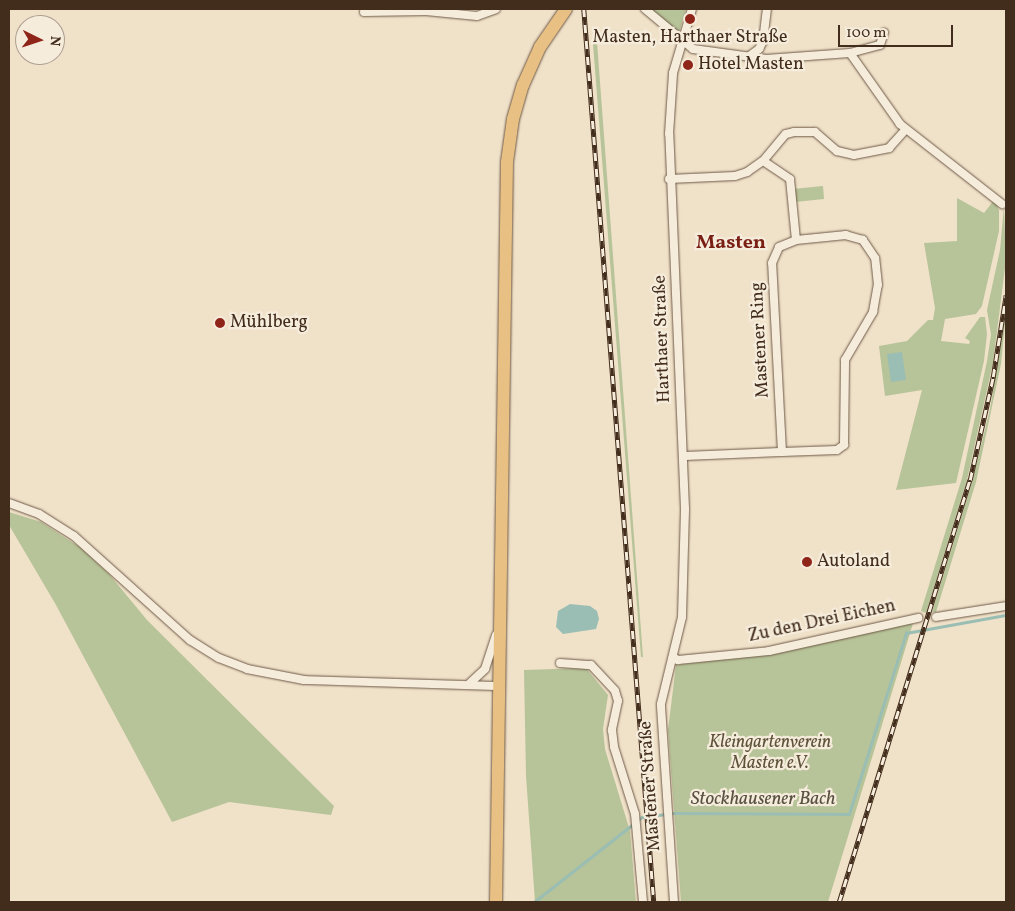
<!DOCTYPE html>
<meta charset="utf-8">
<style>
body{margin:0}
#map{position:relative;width:1015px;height:911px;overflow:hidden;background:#f0e1c9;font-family:Vollkorn,serif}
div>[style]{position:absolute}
.green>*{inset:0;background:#b7c398}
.water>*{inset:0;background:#9abeb3}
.stream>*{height:2.5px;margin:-1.25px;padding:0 1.25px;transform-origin:1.25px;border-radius:1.25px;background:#9abeb3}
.roads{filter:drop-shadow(0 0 1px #6e5946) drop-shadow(0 0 1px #6e5946)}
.minor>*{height:8px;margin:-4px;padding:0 4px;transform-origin:4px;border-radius:4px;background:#f5ecdc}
.primary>*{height:12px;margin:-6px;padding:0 6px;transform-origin:6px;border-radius:6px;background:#e8c084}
.rail>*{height:4.5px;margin-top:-2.25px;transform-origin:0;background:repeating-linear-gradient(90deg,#f5ecdc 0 8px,#422c1b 0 16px);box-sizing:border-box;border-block:1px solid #422c1b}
.dots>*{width:14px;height:14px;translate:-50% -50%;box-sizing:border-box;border:2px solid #f5ecdc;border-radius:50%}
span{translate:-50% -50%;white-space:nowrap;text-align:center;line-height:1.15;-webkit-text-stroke:4.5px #f5ecdc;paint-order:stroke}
.poi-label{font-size:18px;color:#422c1b}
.left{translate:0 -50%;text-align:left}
.street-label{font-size:18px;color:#422c1b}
.park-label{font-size:18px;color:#5f523a;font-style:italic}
.water-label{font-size:19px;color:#585041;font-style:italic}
.quarter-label{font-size:20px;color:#7a1f14;font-weight:700}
.frame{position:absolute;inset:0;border:10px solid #422c1b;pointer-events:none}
.north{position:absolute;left:15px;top:15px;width:50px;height:50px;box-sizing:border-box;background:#f5ecdc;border:1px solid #ad9f8f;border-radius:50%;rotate:94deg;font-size:14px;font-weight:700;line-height:20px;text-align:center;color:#422c1b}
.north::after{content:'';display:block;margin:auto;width:18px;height:22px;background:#8f2418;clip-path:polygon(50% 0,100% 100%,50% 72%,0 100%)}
.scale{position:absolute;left:838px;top:25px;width:115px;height:22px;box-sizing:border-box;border:2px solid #422c1b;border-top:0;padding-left:6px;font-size:15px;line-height:18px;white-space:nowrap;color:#422c1b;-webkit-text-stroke:4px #f5ecdc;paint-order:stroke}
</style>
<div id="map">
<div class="green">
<div style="clip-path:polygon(649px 9px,686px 9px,678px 36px)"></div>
<div style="clip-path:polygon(597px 42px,643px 657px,641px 657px,593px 44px)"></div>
<div style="clip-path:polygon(823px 186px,824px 199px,795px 202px,793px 189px)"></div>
<div style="clip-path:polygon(957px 198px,984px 213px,994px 200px,999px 210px,999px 231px,982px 306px,976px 314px,945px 319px,941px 341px,969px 344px,970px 341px,965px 338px,980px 317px,985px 317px,987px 334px,984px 361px,956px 483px,896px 490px,922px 390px,885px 396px,879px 346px,907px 341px,928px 320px,933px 320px,935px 308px,924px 243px,957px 241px)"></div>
<div style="clip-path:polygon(1004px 206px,1006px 260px,993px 363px,967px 480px,926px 613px,921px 611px,962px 478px,987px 361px,991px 335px,987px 310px,1000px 250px)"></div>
<div style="clip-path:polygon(1006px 313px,1001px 364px,976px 482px,936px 612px,932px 612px,972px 482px,990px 409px)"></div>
<div style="clip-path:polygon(9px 512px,41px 522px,81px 548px,109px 574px,147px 620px,334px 806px,331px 815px,229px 802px,172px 822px,56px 605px,9px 525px)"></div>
<div style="clip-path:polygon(914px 620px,828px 902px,681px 902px,668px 730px,676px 665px,770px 653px)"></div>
<div style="clip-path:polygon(586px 668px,608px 695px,603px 729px,605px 749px,630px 831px,636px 902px,535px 902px,526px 776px,524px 670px)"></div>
</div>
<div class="water">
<div style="clip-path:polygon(902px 352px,906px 380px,891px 382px,887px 354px)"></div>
<div style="clip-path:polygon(570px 604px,590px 606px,597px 611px,599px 619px,596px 629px,563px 634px,556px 627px,558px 611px)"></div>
</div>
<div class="stream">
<div style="left:637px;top:821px;width:6px;rotate:-39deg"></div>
<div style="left:642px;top:817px;width:34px;rotate:-7deg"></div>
<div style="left:676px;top:813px;width:173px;rotate:0.3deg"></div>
<div style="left:849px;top:814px;width:190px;rotate:-72.5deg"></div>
<div style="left:906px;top:633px;width:102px;rotate:-10.2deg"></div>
<div style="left:534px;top:902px;width:126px;rotate:-38.2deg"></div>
</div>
<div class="roads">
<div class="minor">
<div style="left:645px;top:9px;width:62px;rotate:39.8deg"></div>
<div style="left:693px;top:49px;width:74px;rotate:7.8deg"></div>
<div style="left:766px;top:59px;width:84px;rotate:-4.1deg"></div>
<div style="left:850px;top:53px;width:31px;rotate:-15deg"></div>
<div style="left:880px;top:45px;width:13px;rotate:-72deg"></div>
<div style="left:364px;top:12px;width:62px;rotate:-0.9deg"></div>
<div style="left:426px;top:11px;width:51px;rotate:5.6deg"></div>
<div style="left:477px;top:16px;width:20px;rotate:-20deg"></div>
<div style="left:850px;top:53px;width:87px;rotate:54.8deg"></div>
<div style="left:900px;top:124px;width:130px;rotate:38.1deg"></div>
<div style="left:748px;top:57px;width:14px;rotate:-36deg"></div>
<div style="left:759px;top:49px;width:9px;rotate:-63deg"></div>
<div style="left:763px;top:41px;width:32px;rotate:-83deg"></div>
<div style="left:669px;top:179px;width:66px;rotate:-2.6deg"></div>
<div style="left:735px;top:176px;width:13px;rotate:-18deg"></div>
<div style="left:747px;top:172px;width:19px;rotate:-35deg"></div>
<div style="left:763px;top:161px;width:35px;rotate:-50deg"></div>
<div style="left:786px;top:134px;width:8px;rotate:-14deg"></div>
<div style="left:794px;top:132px;width:21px"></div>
<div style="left:815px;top:132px;width:29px;rotate:41deg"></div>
<div style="left:837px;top:151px;width:17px;rotate:13deg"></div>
<div style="left:854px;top:155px;width:36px;rotate:-11deg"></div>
<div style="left:889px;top:148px;width:25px;rotate:-48deg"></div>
<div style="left:782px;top:452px;width:55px;rotate:-2.1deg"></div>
<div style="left:837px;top:450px;width:9px;rotate:-36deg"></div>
<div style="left:844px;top:445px;width:85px;rotate:-89.3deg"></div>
<div style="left:845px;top:360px;width:56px;rotate:-59.7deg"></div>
<div style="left:873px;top:312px;width:27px;rotate:-80deg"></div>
<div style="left:878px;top:285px;width:27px;rotate:-96deg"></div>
<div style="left:875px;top:258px;width:22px;rotate:-124deg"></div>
<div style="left:863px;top:240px;width:18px;rotate:-164deg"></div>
<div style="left:846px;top:235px;width:50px;rotate:174.3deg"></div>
<div style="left:683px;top:456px;width:99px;rotate:-2.3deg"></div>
<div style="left:782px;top:452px;width:189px;rotate:-93deg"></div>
<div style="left:772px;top:263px;width:17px;rotate:-66deg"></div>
<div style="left:779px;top:247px;width:18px;rotate:-22deg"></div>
<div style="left:796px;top:240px;width:61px;rotate:-95.6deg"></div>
<div style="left:790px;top:179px;width:32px;rotate:-146deg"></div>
<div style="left:9px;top:503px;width:32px;rotate:20deg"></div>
<div style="left:39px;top:514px;width:41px;rotate:32.2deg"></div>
<div style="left:74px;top:536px;width:156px;rotate:41.9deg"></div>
<div style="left:190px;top:640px;width:34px;rotate:32deg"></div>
<div style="left:219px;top:658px;width:30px;rotate:21deg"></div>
<div style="left:247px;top:669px;width:58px;rotate:10.9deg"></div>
<div style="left:304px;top:680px;width:195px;rotate:1.8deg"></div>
<div style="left:936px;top:617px;width:71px;rotate:-8.9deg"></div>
<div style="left:673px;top:657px;width:6px;rotate:31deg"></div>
<div style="left:678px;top:660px;width:91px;rotate:-5.6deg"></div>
<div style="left:769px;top:651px;width:153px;rotate:-12.5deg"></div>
<div style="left:560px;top:663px;width:31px;rotate:4deg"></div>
<div style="left:591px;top:665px;width:35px;rotate:47deg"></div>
<div style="left:615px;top:691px;width:10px;rotate:73deg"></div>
<div style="left:618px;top:701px;width:30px;rotate:102deg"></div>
<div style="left:612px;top:730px;width:17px;rotate:83deg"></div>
<div style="left:614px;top:747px;width:70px;rotate:72.6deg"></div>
<div style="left:635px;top:814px;width:88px;rotate:84.8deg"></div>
<div style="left:469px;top:684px;width:22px;rotate:-43deg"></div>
<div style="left:485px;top:669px;width:36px;rotate:-72deg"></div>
<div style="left:674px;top:902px;width:198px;rotate:-93.8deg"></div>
<div style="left:661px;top:704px;width:89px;rotate:-76.4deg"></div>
<div style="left:682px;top:617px;width:108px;rotate:-88.4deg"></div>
<div style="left:685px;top:509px;width:375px;rotate:-92.4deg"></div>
<div style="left:669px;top:134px;width:61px;rotate:-86.2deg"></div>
<div style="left:673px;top:73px;width:67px;rotate:-73.5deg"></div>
</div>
<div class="primary">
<div style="left:496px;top:902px;width:740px;rotate:-89.15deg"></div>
<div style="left:507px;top:162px;width:43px;rotate:-82.1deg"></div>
<div style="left:513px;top:119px;width:35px;rotate:-74deg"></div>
<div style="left:523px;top:85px;width:42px;rotate:-65.9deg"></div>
<div style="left:540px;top:47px;width:46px;rotate:-55.6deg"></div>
</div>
</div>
<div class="rail">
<div style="left:584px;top:9px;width:896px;rotate:85.52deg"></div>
<div style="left:839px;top:902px;width:442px;rotate:-72.8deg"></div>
<div style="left:970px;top:480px;width:106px;rotate:-77.4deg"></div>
<div style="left:993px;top:377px;width:83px;rotate:-81deg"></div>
</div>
<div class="dots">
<div style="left:690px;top:19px;background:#8f2418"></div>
<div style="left:688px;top:65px;background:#8f2418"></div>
<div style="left:220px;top:323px;background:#8f2418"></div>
<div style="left:807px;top:562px;background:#8f2418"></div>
</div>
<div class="poi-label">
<span style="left:690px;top:38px">Masten, Harthaer Straße</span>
<span class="left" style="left:698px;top:65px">Hotel Masten</span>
<span class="left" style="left:230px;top:323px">Mühlberg</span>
<span class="left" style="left:817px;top:562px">Autoland</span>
</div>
<div class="street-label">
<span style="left:663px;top:339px;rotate:-92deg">Harthaer Straße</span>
<span style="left:761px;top:340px;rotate:-93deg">Mastener Ring</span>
<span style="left:822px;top:622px;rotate:-12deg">Zu den Drei Eichen</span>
<span style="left:651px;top:786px;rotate:-94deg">Mastener Straße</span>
</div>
<div class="park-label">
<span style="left:770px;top:754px">Kleingartenverein<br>Masten e.V.</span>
</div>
<div class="water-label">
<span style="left:763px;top:800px">Stockhausener Bach</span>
</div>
<div class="quarter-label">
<span style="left:731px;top:243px">Masten</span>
</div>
<div class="frame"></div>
<div class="north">N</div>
<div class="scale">100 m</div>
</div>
